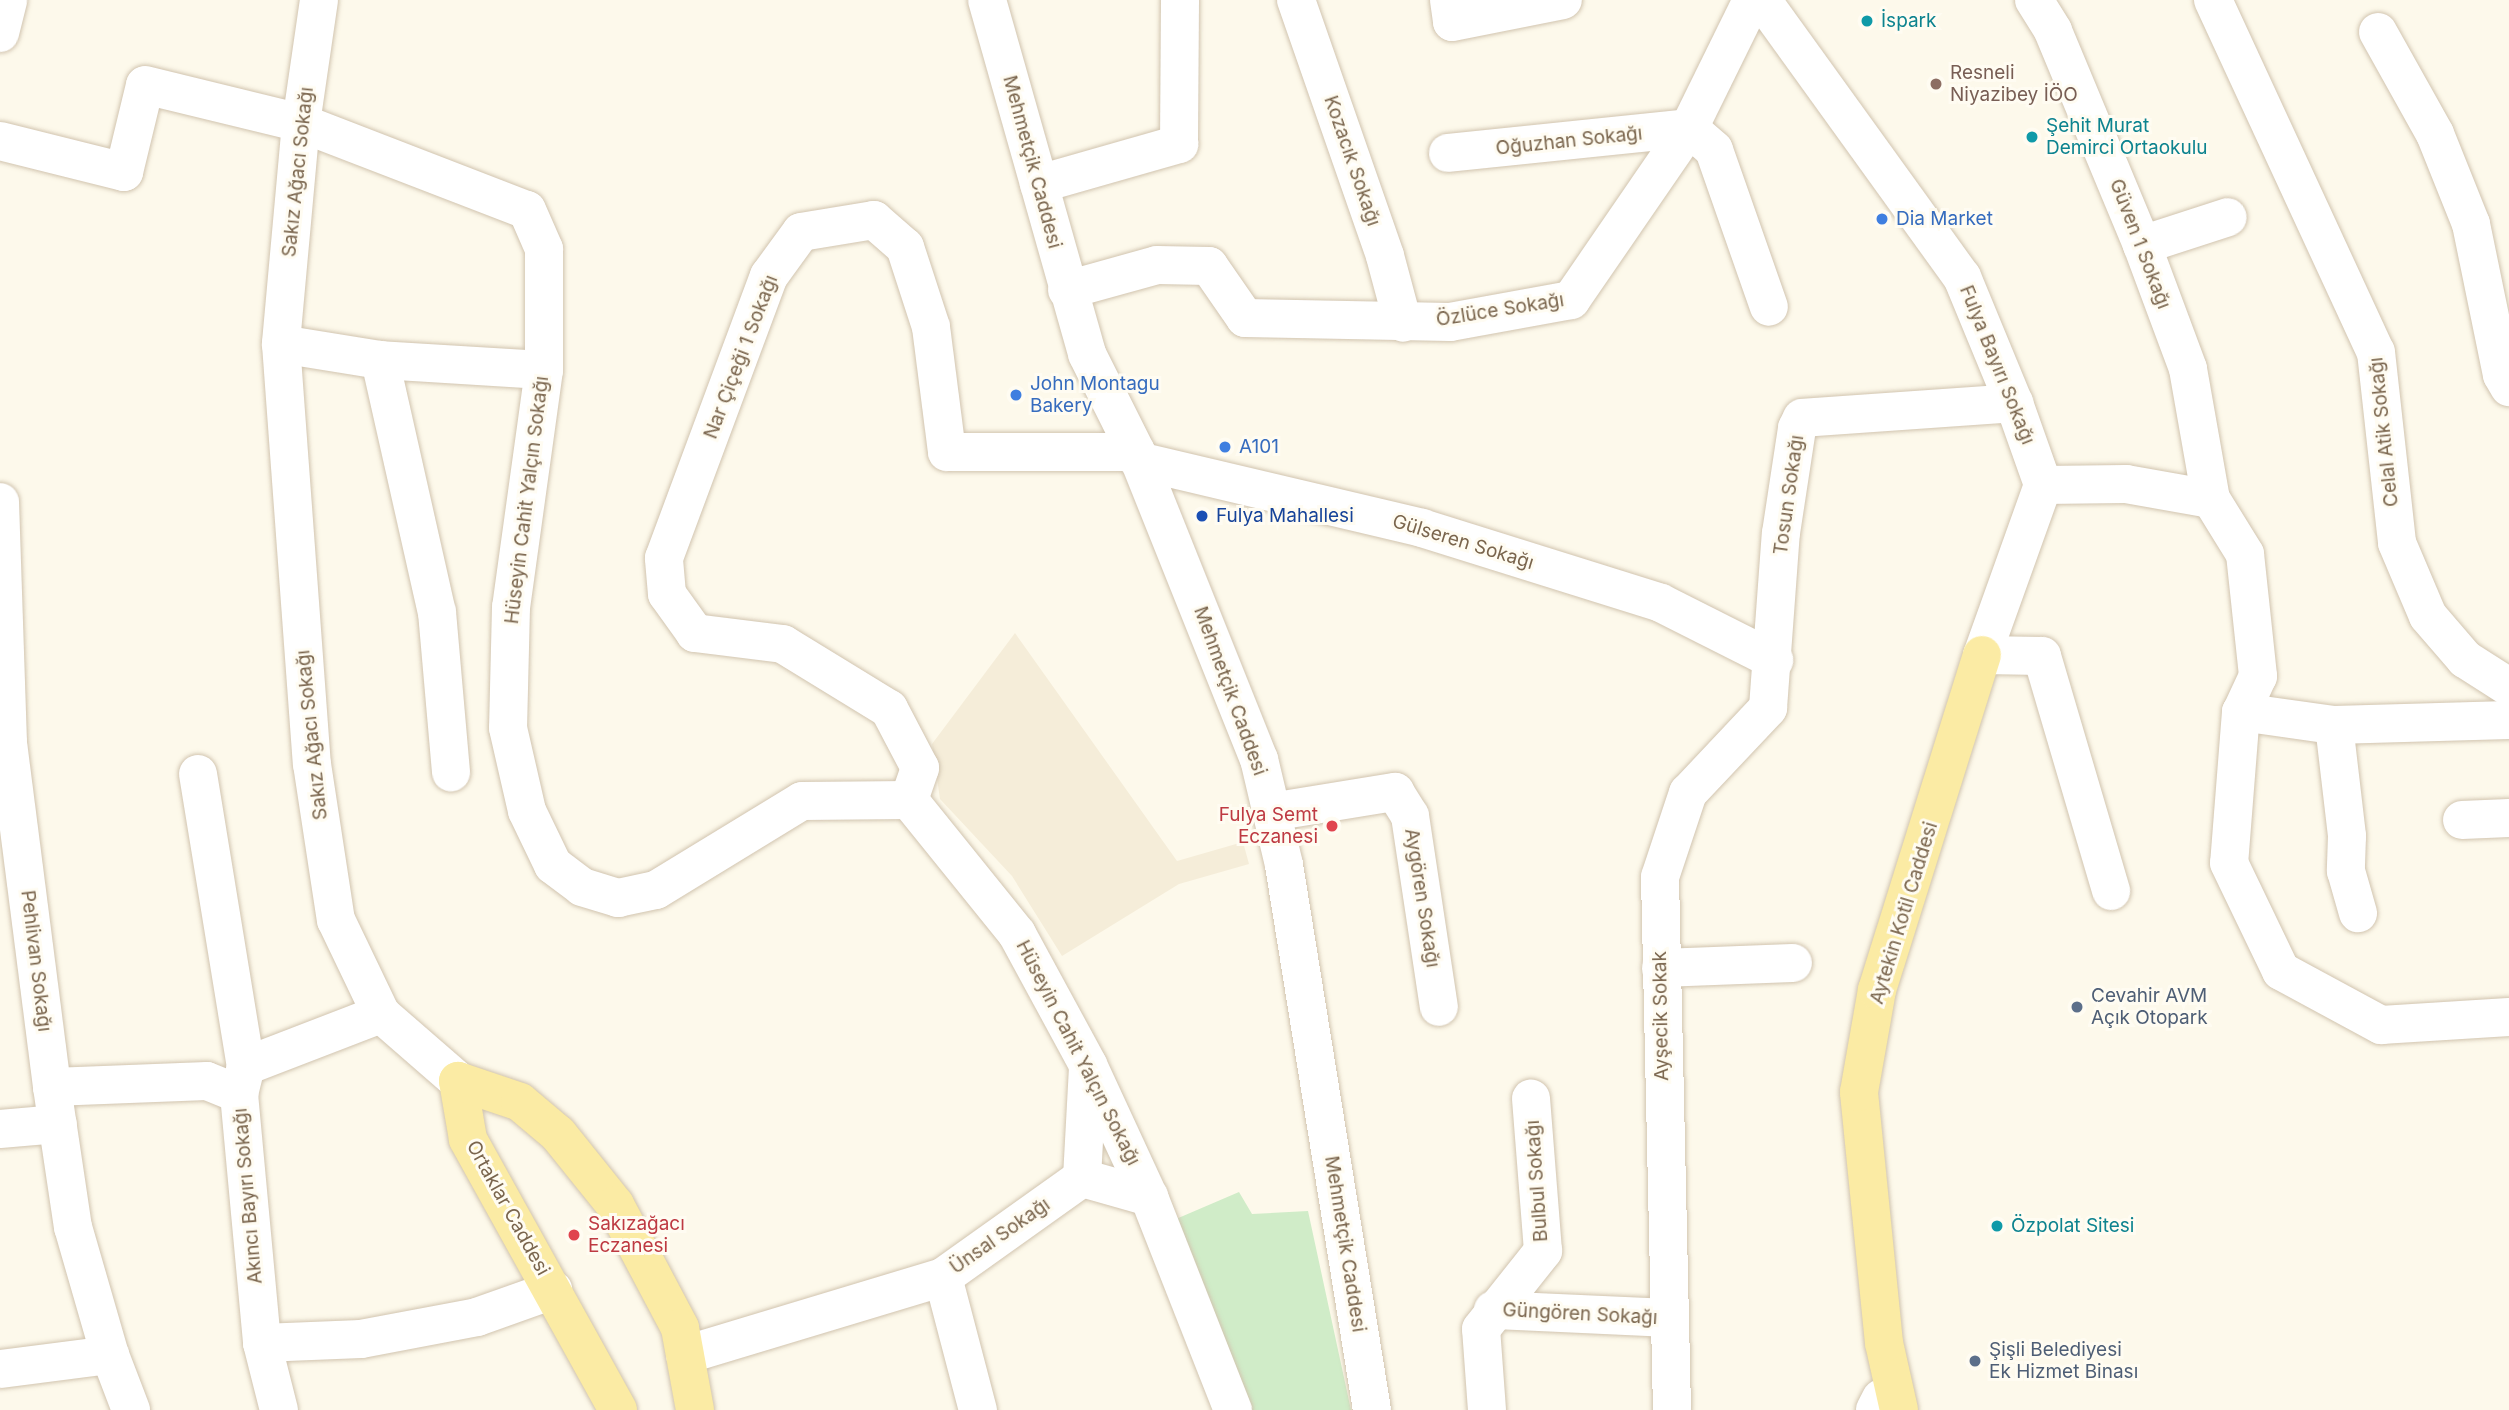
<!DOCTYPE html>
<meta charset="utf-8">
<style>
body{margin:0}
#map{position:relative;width:2509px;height:1410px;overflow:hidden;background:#fdf9eb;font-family:Inter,sans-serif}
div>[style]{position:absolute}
.residential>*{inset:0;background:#f5edd9}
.green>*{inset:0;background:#d0ecc8}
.roads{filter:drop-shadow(0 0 2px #d1c4af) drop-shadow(0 0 2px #d1c4af)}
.minor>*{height:38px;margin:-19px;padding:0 19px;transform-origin:19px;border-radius:19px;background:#fff}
.major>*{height:38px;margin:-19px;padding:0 19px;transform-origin:19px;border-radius:19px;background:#fbeba4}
.dots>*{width:19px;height:19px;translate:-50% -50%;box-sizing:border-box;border:4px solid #fffcf2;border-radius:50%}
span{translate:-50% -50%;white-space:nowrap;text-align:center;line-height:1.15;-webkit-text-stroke:6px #fffcf2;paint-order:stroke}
.culture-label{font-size:19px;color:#0d838f}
.left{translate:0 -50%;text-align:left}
.education-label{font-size:19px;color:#785e54}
.street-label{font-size:19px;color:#7a654d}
.shop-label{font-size:19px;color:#366cbe}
.transit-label{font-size:19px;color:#164399}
.health-label{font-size:19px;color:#be3a42}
.right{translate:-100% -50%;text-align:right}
.service-label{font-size:19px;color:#4e5e75}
</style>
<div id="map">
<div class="residential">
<div style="clip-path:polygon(1015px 633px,1177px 861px,1243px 842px,1249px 864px,1179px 884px,1062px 956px,1012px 876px,940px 799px,932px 744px)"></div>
</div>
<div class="green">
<div style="clip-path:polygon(1239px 1192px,1252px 1214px,1308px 1211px,1351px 1410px,1250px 1410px,1162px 1225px)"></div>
</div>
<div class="roads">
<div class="minor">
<div style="left:319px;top:0;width:124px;rotate:98.3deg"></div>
<div style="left:301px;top:123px;width:222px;rotate:95.2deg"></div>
<div style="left:281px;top:344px;width:421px;rotate:85.8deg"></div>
<div style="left:312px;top:764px;width:158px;rotate:81.3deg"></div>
<div style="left:336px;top:920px;width:104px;rotate:64.4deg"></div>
<div style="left:381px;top:1014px;width:102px;rotate:41deg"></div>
<div style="left:987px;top:0;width:368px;rotate:74.2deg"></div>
<div style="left:1087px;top:354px;width:110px;rotate:63.4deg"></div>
<div style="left:1136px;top:452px;width:331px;rotate:68.2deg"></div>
<div style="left:1259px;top:759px;width:109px;rotate:76.7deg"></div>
<div style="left:1284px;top:865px;width:552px;rotate:80.83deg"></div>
<div style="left:1296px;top:0;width:271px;rotate:70.8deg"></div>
<div style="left:1385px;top:256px;width:69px;rotate:75deg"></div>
<div style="left:1449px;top:0;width:22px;rotate:82deg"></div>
<div style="left:1452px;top:22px;width:113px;rotate:-11.2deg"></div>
<div style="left:1762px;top:0;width:342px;rotate:54.2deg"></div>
<div style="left:1962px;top:277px;width:136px;rotate:67.6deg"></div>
<div style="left:2014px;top:403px;width:87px;rotate:70.5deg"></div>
<div style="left:2043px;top:485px;width:181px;rotate:109.7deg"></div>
<div style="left:1982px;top:655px;width:60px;rotate:1deg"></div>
<div style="left:2042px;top:656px;width:245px;rotate:73.6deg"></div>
<div style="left:2034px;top:0;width:36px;rotate:58deg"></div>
<div style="left:2053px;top:31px;width:232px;rotate:67.4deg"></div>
<div style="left:2142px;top:245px;width:132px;rotate:69.6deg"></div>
<div style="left:2188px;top:369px;width:132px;rotate:80deg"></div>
<div style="left:2211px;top:499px;width:65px;rotate:58.3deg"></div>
<div style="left:2245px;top:554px;width:123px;rotate:83.9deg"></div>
<div style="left:2258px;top:676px;width:40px;rotate:115deg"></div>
<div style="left:2241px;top:712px;width:151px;rotate:94.5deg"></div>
<div style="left:2229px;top:863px;width:120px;rotate:64.3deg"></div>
<div style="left:2281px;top:971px;width:114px;rotate:28.4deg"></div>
<div style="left:2381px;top:1025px;width:128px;rotate:-3.6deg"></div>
<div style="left:2213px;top:0;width:388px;rotate:65.2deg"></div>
<div style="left:2376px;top:352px;width:192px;rotate:83.7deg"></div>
<div style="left:2397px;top:543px;width:79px;rotate:67deg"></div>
<div style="left:2428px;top:616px;width:57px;rotate:49.3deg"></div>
<div style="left:2465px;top:659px;width:52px;rotate:32.5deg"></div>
<div style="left:2378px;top:32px;width:117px;rotate:60.8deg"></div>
<div style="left:2435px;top:134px;width:97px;rotate:68.2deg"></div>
<div style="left:2471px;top:224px;width:154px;rotate:78.4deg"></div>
<div style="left:2502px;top:375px;width:14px;rotate:60deg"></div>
<div style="left:0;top:33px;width:34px;rotate:-76deg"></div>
<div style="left:1689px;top:128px;width:33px;rotate:41deg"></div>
<div style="left:1714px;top:150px;width:166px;rotate:70.7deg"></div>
<div style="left:0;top:141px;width:128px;rotate:14deg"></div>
<div style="left:124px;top:172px;width:89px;rotate:-76.4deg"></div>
<div style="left:145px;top:85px;width:161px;rotate:13.7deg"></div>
<div style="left:301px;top:123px;width:242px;rotate:21.1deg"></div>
<div style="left:527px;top:210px;width:43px;rotate:66.4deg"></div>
<div style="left:544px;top:249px;width:121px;rotate:90deg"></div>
<div style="left:544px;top:370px;width:239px;rotate:97.9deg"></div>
<div style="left:511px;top:607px;width:121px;rotate:91.4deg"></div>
<div style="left:508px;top:728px;width:85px;rotate:77.1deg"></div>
<div style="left:527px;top:811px;width:60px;rotate:64.3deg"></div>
<div style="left:553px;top:865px;width:36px;rotate:37deg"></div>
<div style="left:582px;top:887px;width:38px;rotate:17deg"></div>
<div style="left:618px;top:898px;width:39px;rotate:-12deg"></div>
<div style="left:656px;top:890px;width:171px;rotate:-31.4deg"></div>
<div style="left:802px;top:801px;width:107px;rotate:-0.5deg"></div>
<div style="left:909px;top:800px;width:172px;rotate:51.1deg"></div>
<div style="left:1017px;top:934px;width:149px;rotate:61.5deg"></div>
<div style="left:1088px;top:1065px;width:145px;rotate:65.2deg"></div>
<div style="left:1149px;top:1197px;width:229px;rotate:68.5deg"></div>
<div style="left:1448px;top:153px;width:242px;rotate:-5.9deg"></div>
<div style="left:1039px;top:184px;width:146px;rotate:-15.9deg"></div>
<div style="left:1179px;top:144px;width:144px;rotate:-89.6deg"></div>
<div style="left:2142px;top:245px;width:90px;rotate:-18deg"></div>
<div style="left:1067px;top:290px;width:93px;rotate:-15.5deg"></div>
<div style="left:1157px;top:265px;width:52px;rotate:1.1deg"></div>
<div style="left:1209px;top:266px;width:63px;rotate:55.3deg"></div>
<div style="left:1245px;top:318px;width:205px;rotate:1.1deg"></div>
<div style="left:1450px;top:322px;width:123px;rotate:-10.3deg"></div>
<div style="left:1571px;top:300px;width:209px;rotate:-55.5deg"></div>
<div style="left:1689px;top:128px;width:143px;rotate:-63.8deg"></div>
<div style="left:281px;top:344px;width:100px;rotate:9.2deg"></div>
<div style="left:380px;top:360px;width:258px;rotate:77.3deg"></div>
<div style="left:437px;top:612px;width:161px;rotate:85deg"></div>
<div style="left:380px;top:360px;width:164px;rotate:3.5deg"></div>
<div style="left:1139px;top:461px;width:291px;rotate:13.3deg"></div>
<div style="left:1422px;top:528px;width:250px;rotate:17.4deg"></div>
<div style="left:1661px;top:603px;width:127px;rotate:26.8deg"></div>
<div style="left:2043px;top:485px;width:83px;rotate:-0.7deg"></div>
<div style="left:2126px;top:484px;width:86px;rotate:10deg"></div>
<div style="left:0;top:502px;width:241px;rotate:88.1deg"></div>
<div style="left:8px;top:743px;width:347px;rotate:82.7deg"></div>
<div style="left:52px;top:1087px;width:142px;rotate:81.5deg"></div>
<div style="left:73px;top:1227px;width:133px;rotate:73.9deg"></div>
<div style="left:110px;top:1355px;width:59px;rotate:69.1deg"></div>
<div style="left:2241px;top:712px;width:94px;rotate:8deg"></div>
<div style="left:2334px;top:725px;width:175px;rotate:-1.6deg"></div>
<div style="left:2334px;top:725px;width:112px;rotate:83.3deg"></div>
<div style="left:2347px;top:836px;width:35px;rotate:92deg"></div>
<div style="left:2346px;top:871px;width:44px;rotate:74.1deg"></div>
<div style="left:198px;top:774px;width:296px;rotate:80.7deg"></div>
<div style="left:246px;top:1066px;width:29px;rotate:104deg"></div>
<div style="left:239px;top:1094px;width:250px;rotate:84.7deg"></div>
<div style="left:262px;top:1343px;width:69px;rotate:75.8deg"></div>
<div style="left:909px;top:800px;width:34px;rotate:-71deg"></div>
<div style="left:920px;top:768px;width:67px;rotate:-117.7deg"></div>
<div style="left:889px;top:709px;width:124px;rotate:-148.5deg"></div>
<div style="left:783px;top:644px;width:89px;rotate:-172.9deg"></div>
<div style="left:695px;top:633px;width:48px;rotate:-125.7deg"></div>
<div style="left:667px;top:594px;width:36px;rotate:-95deg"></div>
<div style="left:664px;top:558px;width:301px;rotate:-69.6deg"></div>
<div style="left:769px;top:276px;width:54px;rotate:-54deg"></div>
<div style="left:801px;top:232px;width:74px;rotate:-9.3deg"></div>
<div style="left:874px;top:220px;width:41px;rotate:41.1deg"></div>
<div style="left:905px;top:247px;width:84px;rotate:72deg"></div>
<div style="left:931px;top:327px;width:126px;rotate:82.7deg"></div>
<div style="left:947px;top:452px;width:189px"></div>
<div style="left:1271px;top:812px;width:126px;rotate:-9.2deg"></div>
<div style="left:1395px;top:792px;width:28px;rotate:58deg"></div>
<div style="left:1410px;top:816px;width:193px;rotate:81.4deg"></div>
<div style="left:2462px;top:820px;width:47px;rotate:-2.4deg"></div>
<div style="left:1661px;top:968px;width:132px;rotate:-2.2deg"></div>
<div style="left:246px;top:1066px;width:145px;rotate:-21.1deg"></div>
<div style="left:52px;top:1087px;width:155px;rotate:-2.2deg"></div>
<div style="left:207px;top:1081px;width:35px;rotate:22deg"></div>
<div style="left:0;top:1129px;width:58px;rotate:-4.9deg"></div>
<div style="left:1082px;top:1178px;width:110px;rotate:-86.9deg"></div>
<div style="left:1082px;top:1178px;width:70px;rotate:15.8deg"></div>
<div style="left:943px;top:1277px;width:138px;rotate:75.3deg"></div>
<div style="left:1493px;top:1310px;width:174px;rotate:2.6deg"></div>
<div style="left:262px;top:1343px;width:99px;rotate:-2.3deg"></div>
<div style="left:361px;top:1339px;width:118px;rotate:-10.7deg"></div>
<div style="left:477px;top:1317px;width:81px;rotate:-19.6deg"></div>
<div style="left:685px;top:1355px;width:270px;rotate:-16.8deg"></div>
<div style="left:943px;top:1277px;width:171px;rotate:-35.5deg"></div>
<div style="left:0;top:1369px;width:111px;rotate:-7.3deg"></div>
<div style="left:1487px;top:1410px;width:81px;rotate:-94.2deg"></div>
<div style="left:1481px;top:1329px;width:100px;rotate:-51.5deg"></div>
<div style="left:1543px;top:1251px;width:153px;rotate:-94.5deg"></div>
<div style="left:1672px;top:1410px;width:533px;rotate:-91.29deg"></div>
<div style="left:1660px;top:877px;width:89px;rotate:-71.6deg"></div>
<div style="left:1688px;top:793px;width:117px;rotate:-46.7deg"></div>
<div style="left:1768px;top:708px;width:175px;rotate:-85.8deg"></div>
<div style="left:1781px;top:533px;width:106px;rotate:-81.3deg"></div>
<div style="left:1797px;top:428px;width:11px;rotate:-63deg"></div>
<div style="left:1802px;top:418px;width:213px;rotate:-4deg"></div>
<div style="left:1875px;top:1410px;width:13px;rotate:-63deg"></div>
</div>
<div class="major">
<div style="left:618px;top:1410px;width:310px;rotate:-119deg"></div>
<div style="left:468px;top:1139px;width:59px;rotate:-99.8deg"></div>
<div style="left:458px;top:1081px;width:65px;rotate:18.7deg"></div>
<div style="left:520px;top:1102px;width:50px;rotate:40.1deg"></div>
<div style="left:558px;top:1134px;width:91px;rotate:51.2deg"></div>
<div style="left:615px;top:1205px;width:139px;rotate:62.1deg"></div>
<div style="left:680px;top:1328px;width:83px;rotate:79.6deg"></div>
<div style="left:1899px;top:1410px;width:69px;rotate:-102.6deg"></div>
<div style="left:1884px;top:1343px;width:252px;rotate:-95.7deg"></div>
<div style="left:1859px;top:1092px;width:104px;rotate:-80deg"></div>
<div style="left:1877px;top:990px;width:351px;rotate:-72.6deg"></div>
</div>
</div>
<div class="dots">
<div style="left:1867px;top:21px;background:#0f9aa8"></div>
<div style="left:1936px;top:84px;background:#8d6e63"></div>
<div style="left:2032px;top:137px;background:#0f9aa8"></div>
<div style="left:1882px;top:219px;background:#3f7fe0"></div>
<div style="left:1016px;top:395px;background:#3f7fe0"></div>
<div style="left:1225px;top:447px;background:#3f7fe0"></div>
<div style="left:1202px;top:516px;background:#1a4fb4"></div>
<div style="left:1332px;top:826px;background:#e0444e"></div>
<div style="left:2077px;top:1007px;background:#5c6f8a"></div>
<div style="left:1997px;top:1226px;background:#0f9aa8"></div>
<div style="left:574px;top:1235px;background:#e0444e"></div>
<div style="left:1975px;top:1361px;background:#5c6f8a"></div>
</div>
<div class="culture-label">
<span class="left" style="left:1881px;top:21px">İspark</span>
<span class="left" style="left:2046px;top:137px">Şehit Murat<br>Demirci Ortaokulu</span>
<span class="left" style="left:2011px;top:1226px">Özpolat Sitesi</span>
</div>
<div class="education-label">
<span class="left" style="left:1950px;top:84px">Resneli<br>Niyazibey İÖO</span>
</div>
<div class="street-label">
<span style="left:1569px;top:141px;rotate:-6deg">Oğuzhan Sokağı</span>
<span style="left:1352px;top:161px;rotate:71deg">Kozacık Sokağı</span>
<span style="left:1032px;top:162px;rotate:75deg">Mehmetçik Caddesi</span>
<span style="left:298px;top:172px;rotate:-84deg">Sakız Ağacı Sokağı</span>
<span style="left:2140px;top:244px;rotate:69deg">Güven 1 Sokağı</span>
<span style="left:1500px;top:310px;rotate:-9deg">Özlüce Sokağı</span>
<span style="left:741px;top:357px;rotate:-69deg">Nar Çiçeği 1 Sokağı</span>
<span style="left:1997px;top:365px;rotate:68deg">Fulya Bayırı Sokağı</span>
<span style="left:2384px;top:432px;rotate:-96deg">Celal Atik Sokağı</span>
<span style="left:1789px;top:495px;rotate:-82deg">Tosun Sokağı</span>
<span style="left:527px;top:500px;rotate:-83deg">Hüseyin Cahit Yalçın Sokağı</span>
<span style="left:1463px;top:542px;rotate:17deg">Gülseren Sokağı</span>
<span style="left:1230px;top:691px;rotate:70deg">Mehmetçik Caddesi</span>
<span style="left:312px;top:735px;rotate:-96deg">Sakız Ağacı Sokağı</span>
<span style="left:1422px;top:898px;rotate:81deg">Aygören Sokağı</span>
<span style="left:1904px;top:913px;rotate:-73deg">Aytekin Kotil Caddesi</span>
<span style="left:36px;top:961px;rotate:83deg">Pehlivan Sokağı</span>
<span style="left:1661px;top:1016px;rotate:-91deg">Ayşecik Sokak</span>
<span style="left:1078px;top:1053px;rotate:63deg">Hüseyin Cahit Yalçın Sokağı</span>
<span style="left:1537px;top:1181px;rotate:-94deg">Bulbul Sokağı</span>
<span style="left:248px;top:1196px;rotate:-95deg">Akıncı Bayırı Sokağı</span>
<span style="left:508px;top:1208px;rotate:61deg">Ortaklar Caddesi</span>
<span style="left:1000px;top:1236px;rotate:-35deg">Ünsal Sokağı</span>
<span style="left:1345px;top:1244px;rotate:81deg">Mehmetçik Caddesi</span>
<span style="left:1580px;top:1314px;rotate:3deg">Güngören Sokağı</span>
</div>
<div class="shop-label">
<span class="left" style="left:1896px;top:219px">Dia Market</span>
<span class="left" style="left:1030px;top:395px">John Montagu<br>Bakery</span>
<span class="left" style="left:1239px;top:447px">A101</span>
</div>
<div class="transit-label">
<span class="left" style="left:1216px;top:516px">Fulya Mahallesi</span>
</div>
<div class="health-label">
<span class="right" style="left:1318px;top:826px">Fulya Semt<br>Eczanesi</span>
<span class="left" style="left:588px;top:1235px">Sakızağacı<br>Eczanesi</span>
</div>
<div class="service-label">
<span class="left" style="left:2091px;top:1007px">Cevahir AVM<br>Açık Otopark</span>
<span class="left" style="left:1989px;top:1361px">Şişli Belediyesi<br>Ek Hizmet Binası</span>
</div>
</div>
